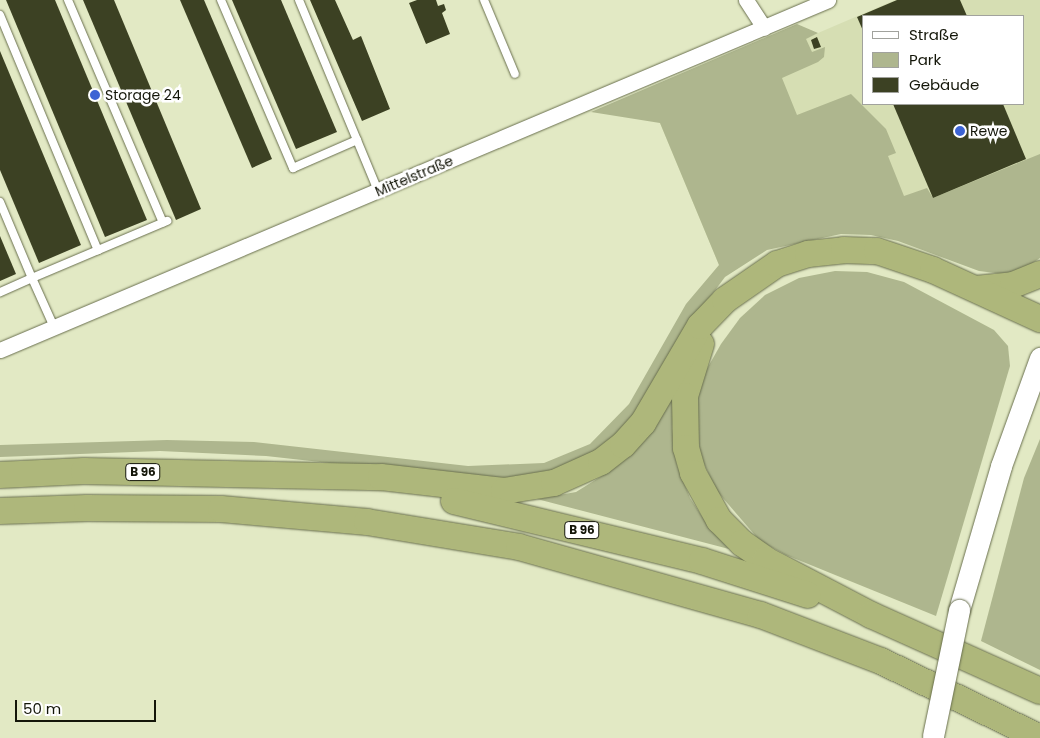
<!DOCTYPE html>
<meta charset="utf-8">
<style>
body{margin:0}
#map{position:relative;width:1040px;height:738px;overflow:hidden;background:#e2e9c4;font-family:Poppins,sans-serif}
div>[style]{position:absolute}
.built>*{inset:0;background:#d6deb3}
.green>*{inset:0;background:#aeb68e}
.building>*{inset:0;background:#3c4123}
.roads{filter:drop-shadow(0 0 1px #696f4e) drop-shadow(0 0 1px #696f4e)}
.service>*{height:8px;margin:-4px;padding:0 4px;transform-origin:4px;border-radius:4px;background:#fff}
.minor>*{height:15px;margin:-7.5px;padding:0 7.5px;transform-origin:7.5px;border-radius:7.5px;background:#fff}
.secondary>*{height:21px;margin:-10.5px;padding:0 10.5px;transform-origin:10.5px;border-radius:10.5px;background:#fff}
.trunk>*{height:26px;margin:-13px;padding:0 13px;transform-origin:13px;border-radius:13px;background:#aeb77b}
.bridges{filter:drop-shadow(0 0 1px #696f4e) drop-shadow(0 0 1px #696f4e)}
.secondary-bridge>*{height:21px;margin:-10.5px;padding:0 10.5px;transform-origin:10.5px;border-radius:10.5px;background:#fff}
.dots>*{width:14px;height:14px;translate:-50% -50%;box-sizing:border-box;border:2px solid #fff;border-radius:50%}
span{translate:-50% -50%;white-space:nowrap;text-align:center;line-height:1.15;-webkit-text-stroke:5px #fff;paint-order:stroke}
.shield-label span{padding:1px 4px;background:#fff;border:1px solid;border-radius:4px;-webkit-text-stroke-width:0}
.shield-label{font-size:12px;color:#141609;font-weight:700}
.poi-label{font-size:14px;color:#141609}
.left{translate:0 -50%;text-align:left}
.street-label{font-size:14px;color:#141609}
.legend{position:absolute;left:862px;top:15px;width:162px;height:90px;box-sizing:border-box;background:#fff;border:1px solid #a1a29d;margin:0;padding:6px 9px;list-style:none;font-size:15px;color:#141609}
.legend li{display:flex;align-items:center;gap:10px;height:25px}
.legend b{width:25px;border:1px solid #a1a29d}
.scale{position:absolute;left:15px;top:700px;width:141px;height:22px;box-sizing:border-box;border:2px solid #141609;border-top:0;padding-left:6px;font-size:15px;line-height:18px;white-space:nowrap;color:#141609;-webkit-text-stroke:4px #fff;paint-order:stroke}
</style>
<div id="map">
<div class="built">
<div style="clip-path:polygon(evenodd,895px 0,1040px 0,1040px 192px,885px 210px,719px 265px,652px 104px,895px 0,864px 16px,1024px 16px,1024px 104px,864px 104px,864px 16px)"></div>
</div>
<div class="green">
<div style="clip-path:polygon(797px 24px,818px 33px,806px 39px,812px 52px,825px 47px,824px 57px,818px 62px,782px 78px,797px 115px,851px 94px,886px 129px,896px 153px,888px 156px,904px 196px,927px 188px,933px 198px,1040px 154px,1040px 258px,1025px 268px,1003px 274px,979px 271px,898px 241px,871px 235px,841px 234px,767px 250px,725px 277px,698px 313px,629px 427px,569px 469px,501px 482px,266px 456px,160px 451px,0 457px,0 445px,167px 440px,254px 442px,468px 466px,544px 463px,590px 444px,629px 404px,686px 304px,719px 265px,660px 123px,591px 112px)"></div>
<div style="clip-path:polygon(835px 271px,867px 272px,904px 282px,994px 330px,1008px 346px,1010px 366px,936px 616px,786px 555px,760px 541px,716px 490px,701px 457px,695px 419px,700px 381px,721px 344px,740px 318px,765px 295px,799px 278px)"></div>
<div style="clip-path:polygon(677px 389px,672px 427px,677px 465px,690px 498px,707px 524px,729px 549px,537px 499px,576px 492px,613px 469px)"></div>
<div style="clip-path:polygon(1040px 439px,1040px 670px,981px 641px,1024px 478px)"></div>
</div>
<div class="building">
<div style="clip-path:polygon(6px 0,55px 0,147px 220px,105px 237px)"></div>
<div style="clip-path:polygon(83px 0,114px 0,201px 209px,176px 220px)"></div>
<div style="clip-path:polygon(180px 0,204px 0,272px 159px,252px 168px)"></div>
<div style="clip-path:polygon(232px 0,281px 0,337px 132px,296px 149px)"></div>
<div style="clip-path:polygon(310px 0,335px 0,353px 40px,361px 36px,390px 109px,362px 121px)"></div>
<div style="clip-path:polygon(417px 0,436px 0,438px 6px,444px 4px,446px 10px,442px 13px,450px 34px,426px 44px,409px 3px)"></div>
<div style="clip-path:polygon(897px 0,960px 0,967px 16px,864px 16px,864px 33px,857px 17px)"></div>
<div style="clip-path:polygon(817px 37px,821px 47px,814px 49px,811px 40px)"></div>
<div style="clip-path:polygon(0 51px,81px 245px,39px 263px,0 170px)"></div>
<div style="clip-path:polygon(893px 104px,1003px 104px,1026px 159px,933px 198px)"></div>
<div style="clip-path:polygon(0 236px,16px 274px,0 281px)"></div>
</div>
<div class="roads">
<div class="service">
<div style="left:68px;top:0;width:242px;rotate:66.9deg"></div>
<div style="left:221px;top:0;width:183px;rotate:66.8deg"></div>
<div style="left:293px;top:168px;width:70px;rotate:-23.6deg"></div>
<div style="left:299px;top:0;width:207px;rotate:67.5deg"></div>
<div style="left:484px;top:0;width:80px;rotate:67.3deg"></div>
<div style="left:0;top:15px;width:255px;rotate:67.4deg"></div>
<div style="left:0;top:202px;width:82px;rotate:67.2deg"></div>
<div style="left:32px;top:278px;width:35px;rotate:156deg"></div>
<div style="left:54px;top:327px;width:54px;rotate:-114.2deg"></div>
<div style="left:32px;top:278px;width:147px;rotate:-22.9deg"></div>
</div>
<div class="minor">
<div style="left:746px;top:0;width:33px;rotate:57deg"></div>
<div style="left:0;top:350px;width:899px;rotate:-22.91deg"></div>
</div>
<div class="secondary">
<div style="left:959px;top:610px;width:150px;rotate:-73.7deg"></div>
<div style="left:1001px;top:466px;width:115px;rotate:-70.1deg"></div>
</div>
<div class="trunk">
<div style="left:976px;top:289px;width:37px;rotate:-6deg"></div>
<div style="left:1013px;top:285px;width:29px;rotate:-22deg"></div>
<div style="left:701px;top:344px;width:54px;rotate:107.1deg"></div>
<div style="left:685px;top:396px;width:52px;rotate:88.9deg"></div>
<div style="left:686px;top:448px;width:26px;rotate:74deg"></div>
<div style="left:693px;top:473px;width:54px;rotate:61deg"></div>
<div style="left:719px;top:520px;width:33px;rotate:45deg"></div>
<div style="left:742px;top:543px;width:29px;rotate:35deg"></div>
<div style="left:766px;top:560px;width:119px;rotate:27.6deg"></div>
<div style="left:871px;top:615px;width:185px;rotate:24.2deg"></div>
<div style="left:0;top:475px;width:84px;rotate:-2.7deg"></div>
<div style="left:84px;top:471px;width:297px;rotate:1.2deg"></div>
<div style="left:381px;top:477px;width:124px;rotate:6.5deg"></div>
<div style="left:504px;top:491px;width:51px;rotate:-9.1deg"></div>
<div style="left:554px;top:483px;width:51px;rotate:-24.1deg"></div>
<div style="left:601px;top:462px;width:28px;rotate:-38deg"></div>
<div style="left:623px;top:445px;width:30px;rotate:-48deg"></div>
<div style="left:643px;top:423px;width:113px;rotate:-59.6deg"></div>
<div style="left:700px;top:326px;width:36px;rotate:-46deg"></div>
<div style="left:725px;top:300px;width:63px;rotate:-34.7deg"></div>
<div style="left:777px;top:264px;width:33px;rotate:-18deg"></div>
<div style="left:808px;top:254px;width:36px;rotate:-6deg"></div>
<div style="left:844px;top:250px;width:33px;rotate:2deg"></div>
<div style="left:877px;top:251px;width:59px;rotate:18.7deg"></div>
<div style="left:933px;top:270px;width:118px;rotate:24.6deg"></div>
<div style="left:454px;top:501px;width:255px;rotate:13.6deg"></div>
<div style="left:702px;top:561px;width:111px;rotate:17.8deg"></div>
<div style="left:0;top:511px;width:87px;rotate:-2deg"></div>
<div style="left:87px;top:508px;width:134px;rotate:0.4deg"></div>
<div style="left:221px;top:509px;width:147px;rotate:5.1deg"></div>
<div style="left:367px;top:522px;width:154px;rotate:9.3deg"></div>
<div style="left:519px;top:547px;width:251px;rotate:15.7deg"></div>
<div style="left:761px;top:615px;width:129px;rotate:21deg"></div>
<div style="left:881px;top:661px;width:177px;rotate:25.8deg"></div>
</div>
</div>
<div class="bridges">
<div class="secondary-bridge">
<div style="left:933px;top:736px;width:129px;rotate:-78.3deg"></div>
</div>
</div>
<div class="dots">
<div style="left:95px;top:95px;background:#3c63d4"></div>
<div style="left:960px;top:131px;background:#3c63d4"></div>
</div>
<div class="shield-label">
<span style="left:143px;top:472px">B 96</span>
<span style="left:582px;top:530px">B 96</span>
</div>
<div class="poi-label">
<span class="left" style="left:105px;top:95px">Storage 24</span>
<span class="left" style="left:970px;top:131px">Rewe</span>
</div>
<div class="street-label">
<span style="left:414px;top:176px;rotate:-23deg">Mittelstraße</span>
</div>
<ul class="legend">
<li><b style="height:6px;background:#fff"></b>Straße</li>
<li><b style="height:14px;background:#aeb68e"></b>Park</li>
<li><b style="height:14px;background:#3c4123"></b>Gebäude</li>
</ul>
<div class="scale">50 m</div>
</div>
